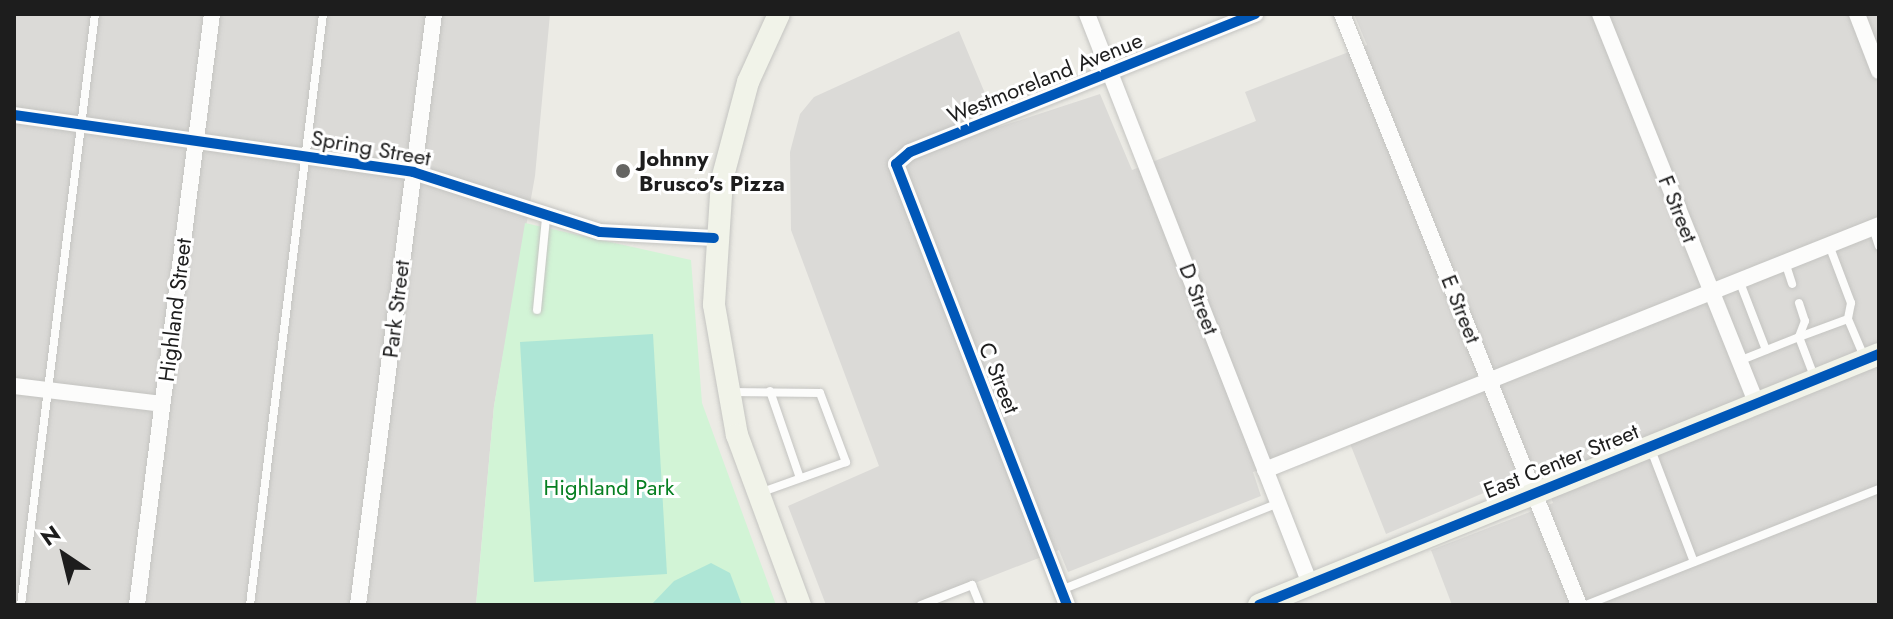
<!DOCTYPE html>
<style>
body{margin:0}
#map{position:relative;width:1893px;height:619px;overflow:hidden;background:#ecebe5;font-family:Jost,sans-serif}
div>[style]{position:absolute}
.residential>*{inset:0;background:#dbdad7}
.park>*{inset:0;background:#d2f4d6}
.pitch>*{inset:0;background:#aee6d6}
.roads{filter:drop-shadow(0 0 2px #c4c4c1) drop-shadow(0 0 2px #c4c4c1)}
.lane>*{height:8px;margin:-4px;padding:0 4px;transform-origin:4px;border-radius:4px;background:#fcfcfb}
.street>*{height:16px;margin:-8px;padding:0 8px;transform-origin:8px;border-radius:8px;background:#fcfcfb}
.secondary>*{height:22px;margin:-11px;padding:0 11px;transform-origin:11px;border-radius:11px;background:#f1f3e9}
.cycleway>*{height:10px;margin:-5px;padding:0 5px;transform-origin:5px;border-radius:5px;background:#0057b8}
.dots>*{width:22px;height:22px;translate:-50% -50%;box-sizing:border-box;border:4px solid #fff;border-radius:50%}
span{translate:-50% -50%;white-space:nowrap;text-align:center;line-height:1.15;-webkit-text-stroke:6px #fff;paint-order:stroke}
.street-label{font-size:22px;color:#1d1d1d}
.poi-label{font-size:22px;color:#1d1d1d;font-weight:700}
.left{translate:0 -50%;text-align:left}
.park-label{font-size:22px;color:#067f21}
.frame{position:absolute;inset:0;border:16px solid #1d1d1d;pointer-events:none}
.north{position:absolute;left:24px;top:515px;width:80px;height:80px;-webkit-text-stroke:6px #fff;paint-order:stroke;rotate:325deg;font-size:22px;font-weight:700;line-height:32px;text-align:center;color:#1d1d1d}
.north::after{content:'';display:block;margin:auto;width:28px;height:36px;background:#1d1d1d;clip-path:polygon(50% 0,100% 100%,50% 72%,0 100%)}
</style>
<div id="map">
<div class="residential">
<div style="clip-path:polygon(14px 14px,550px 14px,535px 176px,494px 406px,476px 605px,14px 605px)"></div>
<div style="clip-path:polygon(1354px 14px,1879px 14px,1879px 605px,1452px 605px,1431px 550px,1553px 503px,1541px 469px,1386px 534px,1347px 436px,1253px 472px,1261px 496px,1068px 572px,1059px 550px,919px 605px,826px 605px,788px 506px,879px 466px,791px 230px,790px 152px,800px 114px,814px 97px,959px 31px,999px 127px,1100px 94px,1132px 170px,1256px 121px,1245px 92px,1367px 45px)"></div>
</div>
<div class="park">
<div style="clip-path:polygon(525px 223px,691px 260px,702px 403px,776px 605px,476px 605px,494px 406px)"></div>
</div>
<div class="pitch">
<div style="clip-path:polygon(653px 334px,667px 574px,534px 582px,520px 342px)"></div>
<div style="clip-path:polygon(711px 563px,730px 573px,742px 605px,651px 605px,674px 581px)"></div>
</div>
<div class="roads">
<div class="lane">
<div style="left:1873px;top:228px;width:19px;rotate:72deg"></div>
<div style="left:1829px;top:245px;width:62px;rotate:69.2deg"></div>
<div style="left:1851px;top:303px;width:16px;rotate:101deg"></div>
<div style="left:1785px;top:262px;width:23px;rotate:72deg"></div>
<div style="left:1739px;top:280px;width:75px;rotate:68.9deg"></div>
<div style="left:1799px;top:303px;width:19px;rotate:72deg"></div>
<div style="left:1805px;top:321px;width:17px;rotate:111deg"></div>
<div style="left:537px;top:310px;width:91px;rotate:-84.4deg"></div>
<div style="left:1799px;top:337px;width:52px;rotate:-20.2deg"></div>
<div style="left:1848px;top:319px;width:43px;rotate:67deg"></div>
<div style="left:1739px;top:361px;width:65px;rotate:-21.8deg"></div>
<div style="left:1799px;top:337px;width:45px;rotate:69.1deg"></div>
<div style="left:770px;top:391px;width:92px;rotate:71deg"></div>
<div style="left:730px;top:392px;width:90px;rotate:0.6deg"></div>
<div style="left:820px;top:393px;width:74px;rotate:69.4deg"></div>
<div style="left:846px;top:462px;width:89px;rotate:160.3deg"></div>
<div style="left:1650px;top:447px;width:123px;rotate:69.1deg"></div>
<div style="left:1061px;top:590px;width:234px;rotate:-21.8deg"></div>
<div style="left:21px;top:605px;width:596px;rotate:-82.86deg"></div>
<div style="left:250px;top:605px;width:595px;rotate:-82.96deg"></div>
<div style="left:921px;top:605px;width:55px;rotate:-21.4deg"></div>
<div style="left:972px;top:585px;width:22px;rotate:68deg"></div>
<div style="left:1586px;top:605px;width:315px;rotate:-21.6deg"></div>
</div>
<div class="street">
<div style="left:1087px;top:14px;width:612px;rotate:68.63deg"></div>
<div style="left:1342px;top:14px;width:637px;rotate:68.15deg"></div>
<div style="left:1600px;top:14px;width:420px;rotate:68.1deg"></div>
<div style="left:1857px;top:14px;width:61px;rotate:68.9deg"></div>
<div style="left:14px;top:115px;width:403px;rotate:8.1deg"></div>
<div style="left:413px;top:172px;width:196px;rotate:17.8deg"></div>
<div style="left:600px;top:232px;width:114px;rotate:3deg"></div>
<div style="left:14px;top:386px;width:149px;rotate:6.9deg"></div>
<div style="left:1265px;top:470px;width:661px;rotate:-21.75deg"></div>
<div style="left:137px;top:605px;width:596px;rotate:-82.77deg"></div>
<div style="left:358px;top:605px;width:596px;rotate:-82.67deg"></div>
<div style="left:1067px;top:605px;width:473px;rotate:-111.2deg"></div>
<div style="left:896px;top:164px;width:18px;rotate:-41deg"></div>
<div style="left:910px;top:152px;width:372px;rotate:-21.8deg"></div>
</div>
<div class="secondary">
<div style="left:779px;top:14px;width:75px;rotate:114.5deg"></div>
<div style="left:748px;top:82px;width:101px;rotate:104.9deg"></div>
<div style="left:722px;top:180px;width:125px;rotate:93.7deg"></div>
<div style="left:714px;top:305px;width:132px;rotate:80deg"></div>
<div style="left:737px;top:435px;width:181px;rotate:69.7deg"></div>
<div style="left:1259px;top:605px;width:669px;rotate:-22.04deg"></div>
</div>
</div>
<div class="cycleway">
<div style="left:14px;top:115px;width:403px;rotate:8.1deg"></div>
<div style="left:413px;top:172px;width:196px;rotate:17.8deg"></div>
<div style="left:600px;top:232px;width:114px;rotate:3deg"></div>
<div style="left:1067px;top:605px;width:473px;rotate:-111.2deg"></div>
<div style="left:896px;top:164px;width:18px;rotate:-41deg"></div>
<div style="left:910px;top:152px;width:372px;rotate:-21.8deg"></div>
<div style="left:1259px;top:605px;width:669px;rotate:-22.04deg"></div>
</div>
<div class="dots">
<div style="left:623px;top:171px;background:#656563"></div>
</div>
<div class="street-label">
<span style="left:1045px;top:78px;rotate:-22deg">Westmoreland Avenue</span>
<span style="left:371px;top:148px;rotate:10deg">Spring Street</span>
<span style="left:1678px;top:209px;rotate:68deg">F Street</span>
<span style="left:1199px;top:299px;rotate:69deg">D Street</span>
<span style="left:396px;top:309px;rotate:-83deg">Park Street</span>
<span style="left:1461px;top:309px;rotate:68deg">E Street</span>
<span style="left:175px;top:310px;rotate:-83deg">Highland Street</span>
<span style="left:999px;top:378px;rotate:68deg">C Street</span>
<span style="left:1561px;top:461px;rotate:-22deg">East Center Street</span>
</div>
<div class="poi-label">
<span class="left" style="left:639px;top:171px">Johnny<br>Brusco's Pizza</span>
</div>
<div class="park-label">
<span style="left:609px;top:488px">Highland Park</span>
</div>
<div class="frame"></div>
<div class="north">N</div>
</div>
